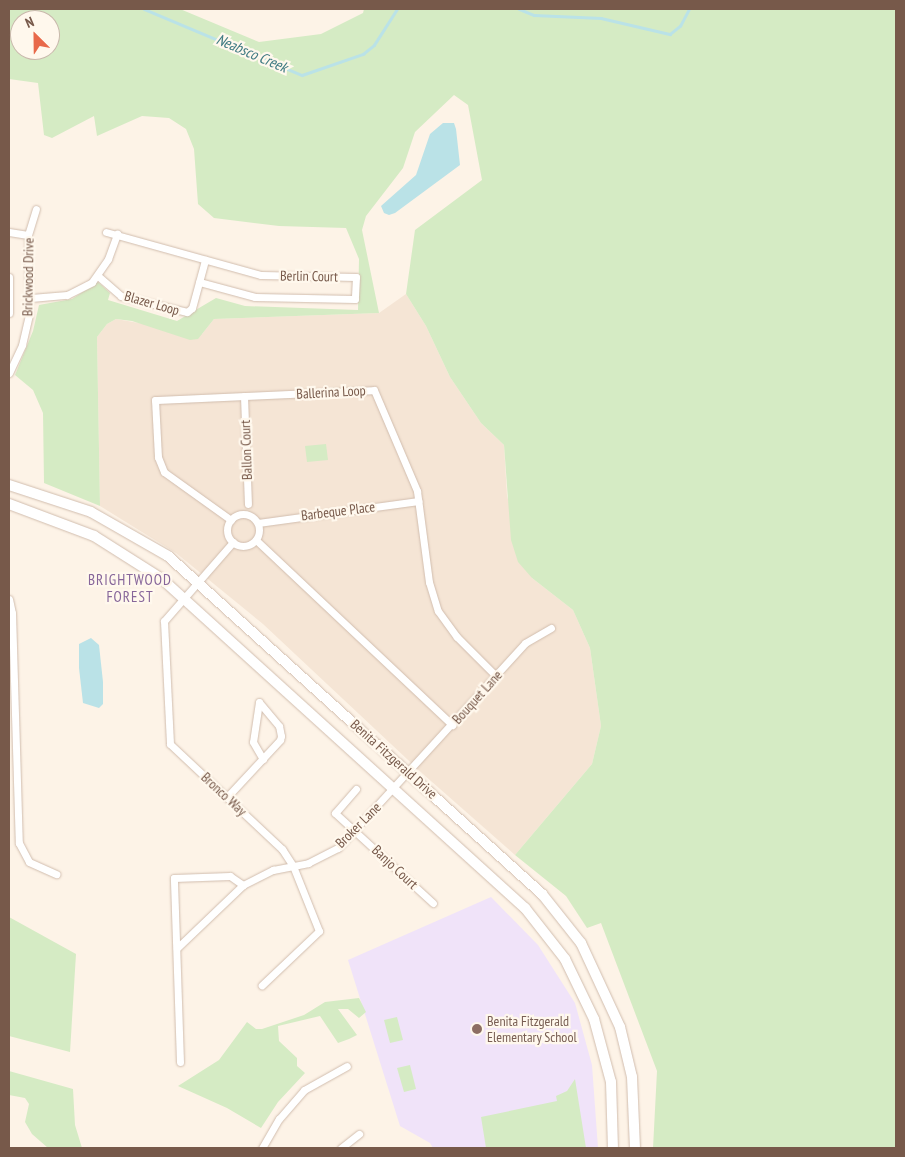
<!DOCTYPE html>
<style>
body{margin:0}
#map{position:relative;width:905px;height:1157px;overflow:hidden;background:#fdf3e7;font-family:"PT Sans Narrow",sans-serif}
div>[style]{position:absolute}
.residential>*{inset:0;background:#f5e5d5}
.education>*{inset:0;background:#f0e3f9}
.green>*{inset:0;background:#d5ebc4}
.water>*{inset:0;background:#bae2e7}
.stream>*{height:2.5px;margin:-1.25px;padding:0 1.25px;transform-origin:1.25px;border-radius:1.25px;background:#bae2e7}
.roads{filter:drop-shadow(0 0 1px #d1bdae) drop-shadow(0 0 1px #d1bdae)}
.minor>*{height:7px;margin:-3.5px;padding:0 3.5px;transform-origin:3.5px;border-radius:3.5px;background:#fff}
.minor>.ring{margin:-3.5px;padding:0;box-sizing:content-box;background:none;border:7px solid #fff;border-radius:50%}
.secondary>*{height:10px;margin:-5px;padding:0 5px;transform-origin:5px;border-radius:5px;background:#fff}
.dots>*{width:14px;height:14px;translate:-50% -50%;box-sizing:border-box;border:2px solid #fff8ed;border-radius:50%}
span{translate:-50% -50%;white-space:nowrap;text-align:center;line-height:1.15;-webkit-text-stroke:4.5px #fff8ed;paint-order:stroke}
.street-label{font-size:14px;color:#77594a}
.education-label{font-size:14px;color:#785e54}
.left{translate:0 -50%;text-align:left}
.water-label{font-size:15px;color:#407b83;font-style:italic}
.neighbourhood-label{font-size:15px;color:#87669a;letter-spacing:1px}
.frame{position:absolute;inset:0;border:10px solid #77594a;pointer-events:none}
.north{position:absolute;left:10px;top:10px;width:50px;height:50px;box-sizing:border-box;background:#fff8ed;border:1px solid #c9b8ac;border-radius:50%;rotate:337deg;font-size:14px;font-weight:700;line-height:20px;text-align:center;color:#77594a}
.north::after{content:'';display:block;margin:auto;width:18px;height:22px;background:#e8694a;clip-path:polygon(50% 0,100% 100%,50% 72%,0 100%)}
</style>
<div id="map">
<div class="residential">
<div style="clip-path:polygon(406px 294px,426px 326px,450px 377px,481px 423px,504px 445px,507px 496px,532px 578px,573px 610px,590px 648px,601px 726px,592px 764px,515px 855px,423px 774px,263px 624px,176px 553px,100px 506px,97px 337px,107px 324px,116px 319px,202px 334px,214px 319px,379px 313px)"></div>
</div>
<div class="education">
<div style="clip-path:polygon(491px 897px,538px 945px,575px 1003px,592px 1065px,598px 1148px,433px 1148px,430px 1143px,400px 1126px,348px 960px)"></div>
</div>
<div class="green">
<div style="clip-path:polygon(evenodd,9px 9px,180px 9px,259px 42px,321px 34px,363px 13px,364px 9px,896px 9px,896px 1148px,653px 1148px,657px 1071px,601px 923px,587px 928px,566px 896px,515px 855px,592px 764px,601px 726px,590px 648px,573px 610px,532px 578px,518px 562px,511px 540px,504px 445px,481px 423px,450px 377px,426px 326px,406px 294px,415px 230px,482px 180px,468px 105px,454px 95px,415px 132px,403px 168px,366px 216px,362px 230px,379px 313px,214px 319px,198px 339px,190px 340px,132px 321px,116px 319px,107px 324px,97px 337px,100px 506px,44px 483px,43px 413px,33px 390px,15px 375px,33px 331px,39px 305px,72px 299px,98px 282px,110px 293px,108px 300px,177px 321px,216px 298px,245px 306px,358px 310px,359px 259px,346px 228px,279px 226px,214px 218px,198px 204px,194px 149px,186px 129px,169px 118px,142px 116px,97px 136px,94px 116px,52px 138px,44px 135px,38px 83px,9px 79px,9px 9px,20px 20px,50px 20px,50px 50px,20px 50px,20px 20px)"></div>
<div style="clip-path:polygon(326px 444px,328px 460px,307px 462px,305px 446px)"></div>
<div style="clip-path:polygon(9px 917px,76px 954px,70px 1052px,9px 1036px)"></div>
<div style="clip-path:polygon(359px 998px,366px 1012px,359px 1018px,348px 1009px,338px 1009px,357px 1035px,349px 1039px,338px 1043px,320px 1016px,278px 1026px,279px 1041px,297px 1058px,297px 1066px,305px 1073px,278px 1102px,261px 1128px,227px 1108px,178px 1086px,219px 1060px,247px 1022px,256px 1029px,262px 1029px,304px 1015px,325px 1002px)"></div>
<div style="clip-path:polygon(397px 1017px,403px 1040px,390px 1043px,384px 1020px)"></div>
<div style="clip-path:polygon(410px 1065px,416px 1089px,404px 1092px,397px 1068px)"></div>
<div style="clip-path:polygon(9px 1071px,73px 1089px,75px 1125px,82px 1148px,48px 1148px,32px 1134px,25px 1122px,29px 1104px,25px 1098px,9px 1095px)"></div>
<div style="clip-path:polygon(575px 1079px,586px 1148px,486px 1148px,481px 1117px,557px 1101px,556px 1096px,567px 1091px)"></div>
</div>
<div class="water">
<div style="clip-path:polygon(443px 123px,454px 123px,456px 129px,460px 165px,395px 213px,389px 215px,384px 213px,381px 206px,416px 175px,430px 134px)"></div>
<div style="clip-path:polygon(91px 638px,99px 645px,103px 682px,103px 704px,99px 708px,83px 703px,79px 668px,79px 644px)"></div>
</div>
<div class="stream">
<div style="left:144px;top:9px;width:171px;rotate:22.7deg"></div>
<div style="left:302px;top:75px;width:65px;rotate:-19deg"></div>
<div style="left:363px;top:54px;width:14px;rotate:-39deg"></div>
<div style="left:374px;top:45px;width:43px;rotate:-57.4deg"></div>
<div style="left:519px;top:9px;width:16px;rotate:22deg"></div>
<div style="left:534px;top:15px;width:67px;rotate:2.6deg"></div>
<div style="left:601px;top:18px;width:71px;rotate:13.1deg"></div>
<div style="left:670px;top:34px;width:13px;rotate:-39deg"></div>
<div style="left:680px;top:26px;width:19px;rotate:-62deg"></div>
</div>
<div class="roads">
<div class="minor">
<div style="left:9px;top:232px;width:19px;rotate:9deg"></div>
<div style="left:106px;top:232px;width:161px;rotate:15.5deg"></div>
<div style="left:261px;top:275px;width:95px;rotate:1.2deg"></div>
<div style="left:356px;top:277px;width:22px;rotate:93deg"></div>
<div style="left:355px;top:299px;width:100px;rotate:-178.9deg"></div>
<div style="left:255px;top:297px;width:58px;rotate:-165deg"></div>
<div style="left:98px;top:276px;width:30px;rotate:41deg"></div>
<div style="left:121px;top:296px;width:68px;rotate:13.6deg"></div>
<div style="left:187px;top:312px;width:6px;rotate:-39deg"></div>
<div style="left:192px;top:308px;width:50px;rotate:-74.8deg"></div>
<div style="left:9px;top:277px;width:36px;rotate:90deg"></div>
<div style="left:31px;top:298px;width:36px;rotate:-5deg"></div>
<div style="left:67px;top:295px;width:28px;rotate:-27deg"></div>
<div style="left:92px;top:282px;width:28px;rotate:-55deg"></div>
<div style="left:108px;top:259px;width:27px;rotate:-70deg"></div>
<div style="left:9px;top:373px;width:31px;rotate:-65deg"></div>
<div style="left:22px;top:345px;width:31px;rotate:-77deg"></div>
<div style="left:29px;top:315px;width:80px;rotate:-90.7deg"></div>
<div style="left:28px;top:235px;width:27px;rotate:-73deg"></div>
<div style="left:244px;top:396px;width:108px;rotate:87.9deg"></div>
<div class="ring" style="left:227px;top:514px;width:25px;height:25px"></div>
<div style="left:231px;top:520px;width:82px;rotate:-144.4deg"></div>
<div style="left:164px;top:472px;width:16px;rotate:-112deg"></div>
<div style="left:158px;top:457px;width:57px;rotate:-93deg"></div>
<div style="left:155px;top:400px;width:219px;rotate:-2.6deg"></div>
<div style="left:374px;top:390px;width:110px;rotate:66.9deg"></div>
<div style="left:417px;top:491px;width:92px;rotate:82.5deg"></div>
<div style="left:429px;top:582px;width:30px;rotate:73deg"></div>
<div style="left:438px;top:611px;width:32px;rotate:54deg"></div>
<div style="left:457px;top:637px;width:55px;rotate:45deg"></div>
<div style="left:258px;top:523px;width:162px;rotate:-7.8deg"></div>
<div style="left:256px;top:540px;width:270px;rotate:43.3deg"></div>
<div style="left:233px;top:542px;width:105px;rotate:131.1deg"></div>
<div style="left:164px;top:621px;width:123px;rotate:87.2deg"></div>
<div style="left:170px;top:744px;width:154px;rotate:43.2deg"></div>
<div style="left:282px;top:849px;width:20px;rotate:57deg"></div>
<div style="left:293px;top:866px;width:70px;rotate:68.2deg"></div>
<div style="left:319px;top:931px;width:79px;rotate:136.5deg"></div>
<div style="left:9px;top:599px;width:14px;rotate:78deg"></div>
<div style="left:12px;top:613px;width:230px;rotate:88.3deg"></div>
<div style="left:19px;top:843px;width:21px;rotate:62deg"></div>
<div style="left:29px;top:862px;width:30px;rotate:24deg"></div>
<div style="left:356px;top:789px;width:32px;rotate:131deg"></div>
<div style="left:335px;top:813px;width:133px;rotate:42.6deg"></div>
<div style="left:227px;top:797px;width:78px;rotate:-47.1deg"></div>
<div style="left:280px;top:740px;width:4px;rotate:-76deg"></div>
<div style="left:281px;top:736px;width:10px;rotate:-101deg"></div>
<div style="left:279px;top:726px;width:31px;rotate:-130deg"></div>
<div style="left:259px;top:702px;width:40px;rotate:98.5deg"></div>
<div style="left:253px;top:742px;width:20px;rotate:60deg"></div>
<div style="left:177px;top:948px;width:91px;rotate:-43.7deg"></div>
<div style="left:243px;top:885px;width:34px;rotate:-27deg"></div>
<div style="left:273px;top:870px;width:36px;rotate:-11deg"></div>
<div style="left:308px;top:863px;width:34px;rotate:-27deg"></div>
<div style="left:338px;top:848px;width:277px;rotate:-47.6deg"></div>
<div style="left:525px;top:643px;width:30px;rotate:-30deg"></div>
<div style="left:180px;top:1062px;width:184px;rotate:-91.9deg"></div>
<div style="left:174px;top:878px;width:56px;rotate:-2deg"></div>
<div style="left:230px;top:876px;width:16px;rotate:35deg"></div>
<div style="left:262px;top:1148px;width:34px;rotate:-60deg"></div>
<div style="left:279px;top:1119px;width:38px;rotate:-49deg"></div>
<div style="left:304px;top:1090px;width:49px;rotate:-29.2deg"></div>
<div style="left:341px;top:1148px;width:23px;rotate:-38deg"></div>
</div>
<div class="secondary">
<div style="left:9px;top:485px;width:86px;rotate:18.2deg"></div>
<div style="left:91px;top:512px;width:89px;rotate:29.7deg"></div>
<div style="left:168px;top:556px;width:504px;rotate:42.11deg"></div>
<div style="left:542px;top:894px;width:63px;rotate:51.5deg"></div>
<div style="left:581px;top:943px;width:93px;rotate:65.1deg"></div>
<div style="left:620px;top:1027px;width:51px;rotate:76.5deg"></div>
<div style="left:632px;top:1077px;width:71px;rotate:87.6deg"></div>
<div style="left:9px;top:504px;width:91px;rotate:20.6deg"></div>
<div style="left:94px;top:536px;width:80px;rotate:32.3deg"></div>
<div style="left:162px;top:579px;width:490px;rotate:42.2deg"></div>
<div style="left:525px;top:908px;width:65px;rotate:51.9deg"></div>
<div style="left:565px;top:959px;width:67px;rotate:64.2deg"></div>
<div style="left:594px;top:1019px;width:65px;rotate:74.9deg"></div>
<div style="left:611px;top:1082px;width:66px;rotate:88.3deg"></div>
</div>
</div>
<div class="dots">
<div style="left:477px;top:1029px;background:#8d6e63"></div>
</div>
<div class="street-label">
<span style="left:309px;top:276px;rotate:1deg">Berlin Court</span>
<span style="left:28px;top:277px;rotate:-89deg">Brickwood Drive</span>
<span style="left:152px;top:303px;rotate:16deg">Blazer Loop</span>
<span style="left:331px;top:392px;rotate:-3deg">Ballerina Loop</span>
<span style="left:246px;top:450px;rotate:-92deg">Ballon Court</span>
<span style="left:338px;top:511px;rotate:-7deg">Barbeque Place</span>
<span style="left:477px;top:697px;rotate:-48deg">Bouquet Lane</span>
<span style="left:394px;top:759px;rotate:42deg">Benita Fitzgerald Drive</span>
<span style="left:224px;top:794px;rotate:43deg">Bronco Way</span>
<span style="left:358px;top:825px;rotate:-45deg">Broker Lane</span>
<span style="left:395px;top:867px;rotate:43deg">Banjo Court</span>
</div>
<div class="education-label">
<span class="left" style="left:487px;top:1029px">Benita Fitzgerald<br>Elementary School</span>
</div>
<div class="water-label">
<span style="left:252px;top:53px;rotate:23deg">Neabsco Creek</span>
</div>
<div class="neighbourhood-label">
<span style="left:130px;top:588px">BRIGHTWOOD<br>FOREST</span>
</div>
<div class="frame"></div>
<div class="north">N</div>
</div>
